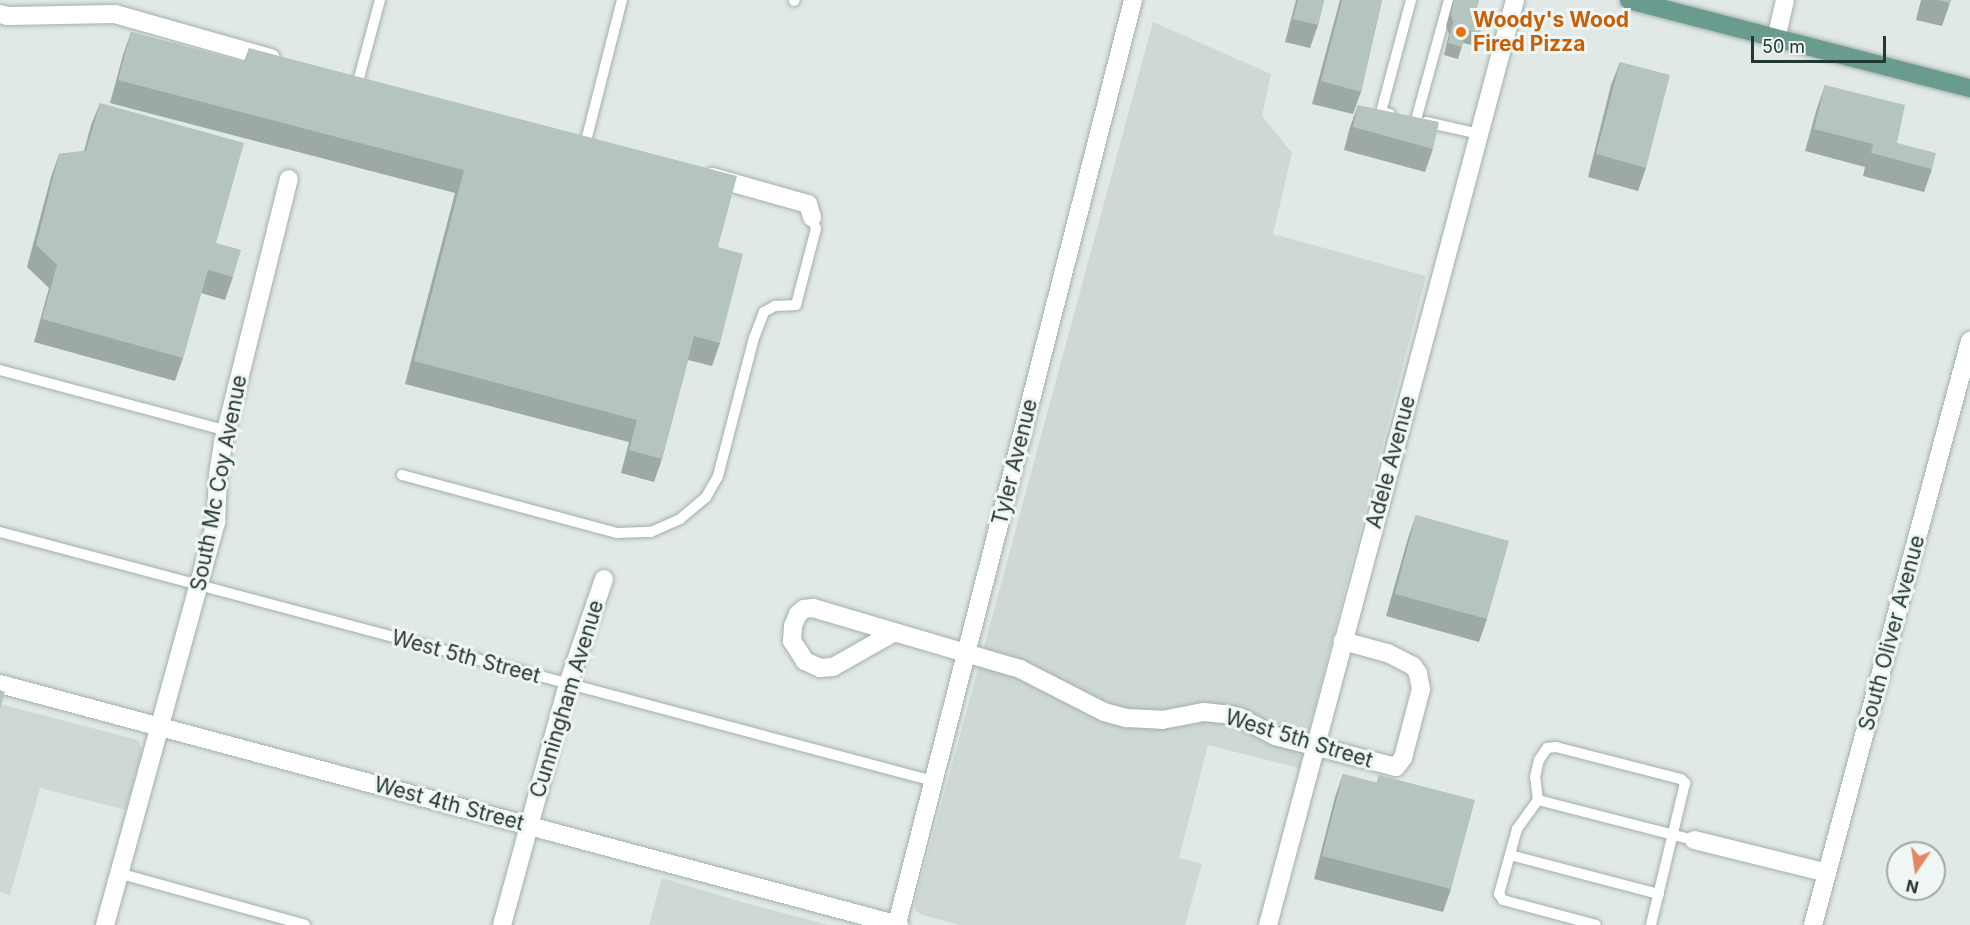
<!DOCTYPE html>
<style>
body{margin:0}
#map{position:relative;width:1970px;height:925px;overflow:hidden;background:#e0e9e5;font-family:Inter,sans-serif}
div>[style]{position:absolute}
.built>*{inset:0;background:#ced9d4}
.roads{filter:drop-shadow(0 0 2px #a3b0ac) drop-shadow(0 0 2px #a3b0ac)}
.service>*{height:10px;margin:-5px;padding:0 5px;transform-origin:5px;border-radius:5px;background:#fff}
.minor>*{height:18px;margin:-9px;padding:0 9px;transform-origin:9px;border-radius:9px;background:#fff}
.tertiary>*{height:18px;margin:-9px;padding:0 9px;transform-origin:9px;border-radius:9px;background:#fff}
.primary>*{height:18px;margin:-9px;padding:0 9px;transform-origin:9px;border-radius:9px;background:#699b8f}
.wall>*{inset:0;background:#9da9a3}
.building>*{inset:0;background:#b6c4be}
.dots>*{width:16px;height:16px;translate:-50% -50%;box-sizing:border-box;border:3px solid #f0f6f3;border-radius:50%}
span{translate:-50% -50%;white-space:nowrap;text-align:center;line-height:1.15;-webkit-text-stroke:6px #f0f6f3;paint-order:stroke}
.food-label{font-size:21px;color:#c56008;font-weight:700}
.left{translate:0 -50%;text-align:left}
.street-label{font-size:21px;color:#223832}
.north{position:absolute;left:1886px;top:841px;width:60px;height:60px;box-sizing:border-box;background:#f0f6f3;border:2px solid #9eaaa6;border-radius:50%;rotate:193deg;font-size:16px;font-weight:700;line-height:24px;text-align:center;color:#223832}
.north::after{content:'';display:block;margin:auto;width:21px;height:27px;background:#e48663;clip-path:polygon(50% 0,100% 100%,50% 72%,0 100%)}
.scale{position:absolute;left:1751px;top:36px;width:135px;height:27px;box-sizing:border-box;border:3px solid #223832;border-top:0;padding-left:8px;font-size:18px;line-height:21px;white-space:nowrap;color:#223832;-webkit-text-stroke:4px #f0f6f3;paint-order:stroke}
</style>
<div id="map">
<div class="built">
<div style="clip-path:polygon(1153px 22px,1271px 74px,1262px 116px,1292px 153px,1273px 234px,1426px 276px,1299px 768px,1208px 745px,1179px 858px,1202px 864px,1185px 925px,960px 925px,922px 915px,915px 910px,915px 902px)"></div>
<div style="clip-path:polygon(0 704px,138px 740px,142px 750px,126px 810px,40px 788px,10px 895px,0 892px)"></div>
<div style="clip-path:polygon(662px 878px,745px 903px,829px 925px,649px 925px)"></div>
</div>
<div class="roads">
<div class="service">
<div style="left:794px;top:1px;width:1px;rotate:-45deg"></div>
<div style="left:358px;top:82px;width:85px;rotate:-75deg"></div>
<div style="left:1390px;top:114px;width:9px;rotate:-167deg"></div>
<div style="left:1381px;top:112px;width:116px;rotate:-75deg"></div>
<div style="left:1416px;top:120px;width:124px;rotate:-74.6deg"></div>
<div style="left:1426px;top:122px;width:54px;rotate:12.8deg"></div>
<div style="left:586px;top:141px;width:146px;rotate:-75.7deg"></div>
<div style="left:0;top:370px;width:235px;rotate:15deg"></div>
<div style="left:402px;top:475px;width:223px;rotate:15.1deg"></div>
<div style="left:617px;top:533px;width:34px;rotate:-2deg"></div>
<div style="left:651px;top:532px;width:32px;rotate:-24deg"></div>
<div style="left:680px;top:519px;width:34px;rotate:-40deg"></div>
<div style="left:706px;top:497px;width:24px;rotate:-60deg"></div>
<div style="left:718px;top:476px;width:143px;rotate:-75.4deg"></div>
<div style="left:754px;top:338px;width:28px;rotate:-69deg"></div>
<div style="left:764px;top:312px;width:13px;rotate:-29deg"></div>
<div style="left:775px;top:306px;width:21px;rotate:-3deg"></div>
<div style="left:796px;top:305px;width:79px;rotate:-75.3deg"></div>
<div style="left:816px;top:229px;width:13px;rotate:-108deg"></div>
<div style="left:0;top:532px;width:966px;rotate:14.94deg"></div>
<div style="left:1538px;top:800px;width:23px;rotate:-97deg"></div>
<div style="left:1535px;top:777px;width:17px;rotate:-77deg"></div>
<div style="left:1539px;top:760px;width:14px;rotate:-56deg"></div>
<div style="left:1547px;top:748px;width:9px;rotate:-6deg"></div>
<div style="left:1556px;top:747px;width:129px;rotate:14.4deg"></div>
<div style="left:1681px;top:779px;width:6px;rotate:45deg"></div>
<div style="left:1685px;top:783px;width:146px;rotate:103.5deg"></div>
<div style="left:1538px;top:800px;width:36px;rotate:126deg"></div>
<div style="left:1517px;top:829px;width:67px;rotate:105.5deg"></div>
<div style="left:1499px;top:894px;width:7px;rotate:56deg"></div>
<div style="left:1503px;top:900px;width:96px;rotate:15deg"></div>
<div style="left:1538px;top:800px;width:161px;rotate:14.4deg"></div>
<div style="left:1510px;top:855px;width:154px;rotate:14.7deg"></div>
<div style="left:118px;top:873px;width:194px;rotate:15.5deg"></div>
</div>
<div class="minor">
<div style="left:0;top:14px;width:8px;rotate:14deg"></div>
<div style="left:8px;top:16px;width:107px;rotate:-1.1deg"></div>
<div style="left:115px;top:14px;width:162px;rotate:15.8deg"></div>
<div style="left:1776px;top:39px;width:40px;rotate:-77deg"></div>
<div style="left:712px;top:177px;width:100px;rotate:15.7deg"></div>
<div style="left:808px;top:204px;width:14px;rotate:73deg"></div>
<div style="left:893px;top:633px;width:69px;rotate:150.5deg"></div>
<div style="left:833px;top:667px;width:13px;rotate:176deg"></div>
<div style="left:820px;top:668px;width:17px;rotate:-155deg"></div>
<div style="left:805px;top:661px;width:24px;rotate:-123deg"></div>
<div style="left:792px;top:641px;width:15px;rotate:-86deg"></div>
<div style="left:793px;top:626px;width:13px;rotate:-67deg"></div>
<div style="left:798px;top:614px;width:8px;rotate:-40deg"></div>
<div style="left:804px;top:609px;width:9px;rotate:-6deg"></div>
<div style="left:813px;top:608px;width:216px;rotate:16.4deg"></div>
<div style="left:1020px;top:669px;width:94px;rotate:27.1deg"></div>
<div style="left:1104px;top:712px;width:24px;rotate:15deg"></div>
<div style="left:1127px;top:718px;width:35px;rotate:3deg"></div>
<div style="left:1162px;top:720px;width:43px;rotate:-10.8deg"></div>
<div style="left:1204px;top:712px;width:20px;rotate:6deg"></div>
<div style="left:1224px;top:714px;width:15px;rotate:11deg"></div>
<div style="left:1239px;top:717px;width:41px;rotate:27.8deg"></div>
<div style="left:1275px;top:736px;width:125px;rotate:14.4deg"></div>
<div style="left:1396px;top:767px;width:11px;rotate:-52deg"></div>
<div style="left:1403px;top:758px;width:71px;rotate:-75.4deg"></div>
<div style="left:1421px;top:689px;width:16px;rotate:-101deg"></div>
<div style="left:1418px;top:673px;width:9px;rotate:-126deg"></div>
<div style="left:1413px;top:666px;width:29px;rotate:-153deg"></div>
<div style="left:1387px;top:653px;width:46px;rotate:-164.7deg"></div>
<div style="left:1694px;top:840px;width:137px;rotate:13.9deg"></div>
<div style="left:897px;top:924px;width:954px;rotate:-75.67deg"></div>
<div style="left:105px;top:925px;width:417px;rotate:-74.6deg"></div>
<div style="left:216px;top:523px;width:48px;rotate:-87.6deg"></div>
<div style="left:218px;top:475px;width:32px;rotate:-81deg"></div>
<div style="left:223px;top:443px;width:272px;rotate:-76deg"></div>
<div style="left:502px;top:925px;width:250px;rotate:-74.7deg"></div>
<div style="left:568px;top:684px;width:111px;rotate:-71.1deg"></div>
<div style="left:1268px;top:925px;width:957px;rotate:-75.05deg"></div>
<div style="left:1813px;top:925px;width:605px;rotate:-74.95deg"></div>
</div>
<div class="tertiary">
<div style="left:0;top:684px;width:931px;rotate:15.01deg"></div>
</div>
<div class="primary">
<div style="left:1629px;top:0;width:352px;rotate:14.5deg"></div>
</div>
</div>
<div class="wall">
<div style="clip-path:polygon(1296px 0,1324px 0,1318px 25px,1310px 48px,1285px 42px)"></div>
<div style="clip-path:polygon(1340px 0,1382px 0,1361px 92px,1353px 114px,1312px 104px)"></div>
<div style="clip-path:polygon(1453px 0,1479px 0,1474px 19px,1480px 34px,1476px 46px,1463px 43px,1458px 59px,1444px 55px,1449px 34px,1446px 26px)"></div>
<div style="clip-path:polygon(1921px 0,1951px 0,1942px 26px,1916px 20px)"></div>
<div style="clip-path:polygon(131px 32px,244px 62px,249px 48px,718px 247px,720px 343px,712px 366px,688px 360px,662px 459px,654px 482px,621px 473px,629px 442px,405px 384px,455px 193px,110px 103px,123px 55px)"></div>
<div style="clip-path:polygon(1620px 62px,1646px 168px,1638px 191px,1588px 177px,1611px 85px)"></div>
<div style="clip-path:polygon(1825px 85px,1897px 143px,1932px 169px,1924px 192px,1863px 176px,1865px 167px,1805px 151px,1817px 108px)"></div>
<div style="clip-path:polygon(100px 103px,216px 243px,233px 277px,225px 300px,201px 293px,183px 358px,175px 381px,34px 342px,49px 288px,27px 267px,51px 177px,59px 154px,84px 151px,91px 125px)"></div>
<div style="clip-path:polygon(1358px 105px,1433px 149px,1425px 172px,1344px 150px,1350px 127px)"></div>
<div style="clip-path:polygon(1416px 515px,1487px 619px,1479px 642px,1386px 616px,1408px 538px)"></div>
<div style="clip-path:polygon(1343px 774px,1377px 783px,1379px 775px,1451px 889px,1443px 912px,1314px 879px,1335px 797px)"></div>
</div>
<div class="building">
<div style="clip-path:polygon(1298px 0,1324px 0,1318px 25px,1293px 19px)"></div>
<div style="clip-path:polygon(1342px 0,1382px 0,1361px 92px,1321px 81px)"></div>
<div style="clip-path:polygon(1454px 0,1479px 0,1474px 19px,1483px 21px,1480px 34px,1466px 30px,1462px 47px,1448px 43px,1453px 22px,1451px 14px)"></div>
<div style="clip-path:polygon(1937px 0,1951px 0,1950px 3px)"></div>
<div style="clip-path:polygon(131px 32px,245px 62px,249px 48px,737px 176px,718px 247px,743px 254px,720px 343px,694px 336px,662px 459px,629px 450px,637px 420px,414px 361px,464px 170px,118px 80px)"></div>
<div style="clip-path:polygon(1620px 62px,1670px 75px,1646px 168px,1596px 154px)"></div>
<div style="clip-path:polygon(1825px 85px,1905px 105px,1897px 143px,1936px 153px,1932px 169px,1871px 153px,1873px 144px,1814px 129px)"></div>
<div style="clip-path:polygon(100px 103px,244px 143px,216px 243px,241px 250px,233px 277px,208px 270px,183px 358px,42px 319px,57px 265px,36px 245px,59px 154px,86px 151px)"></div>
<div style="clip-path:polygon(1358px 105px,1439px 122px,1433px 149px,1353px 127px)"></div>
<div style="clip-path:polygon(1416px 515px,1509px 541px,1487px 619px,1395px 594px)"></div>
<div style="clip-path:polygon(0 690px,5px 692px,0 709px)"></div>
<div style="clip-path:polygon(1343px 774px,1378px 783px,1379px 775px,1475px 800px,1451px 889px,1322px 856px)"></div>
</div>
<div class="dots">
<div style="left:1461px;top:32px;background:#e8710a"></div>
</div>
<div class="food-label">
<span class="left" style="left:1473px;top:32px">Woody's Wood<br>Fired Pizza</span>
</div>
<div class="street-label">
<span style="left:1015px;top:462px;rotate:-76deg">Tyler Avenue</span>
<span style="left:1391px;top:462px;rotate:-75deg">Adele Avenue</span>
<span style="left:219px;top:483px;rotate:-79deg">South Mc Coy Avenue</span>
<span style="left:1892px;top:633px;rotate:-75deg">South Oliver Avenue</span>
<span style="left:466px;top:657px;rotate:15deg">West 5th Street</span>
<span style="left:567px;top:699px;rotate:-73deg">Cunningham Avenue</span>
<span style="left:1299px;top:739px;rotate:17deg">West 5th Street</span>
<span style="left:449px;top:804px;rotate:15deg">West 4th Street</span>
</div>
<div class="north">N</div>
<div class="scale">50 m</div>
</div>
